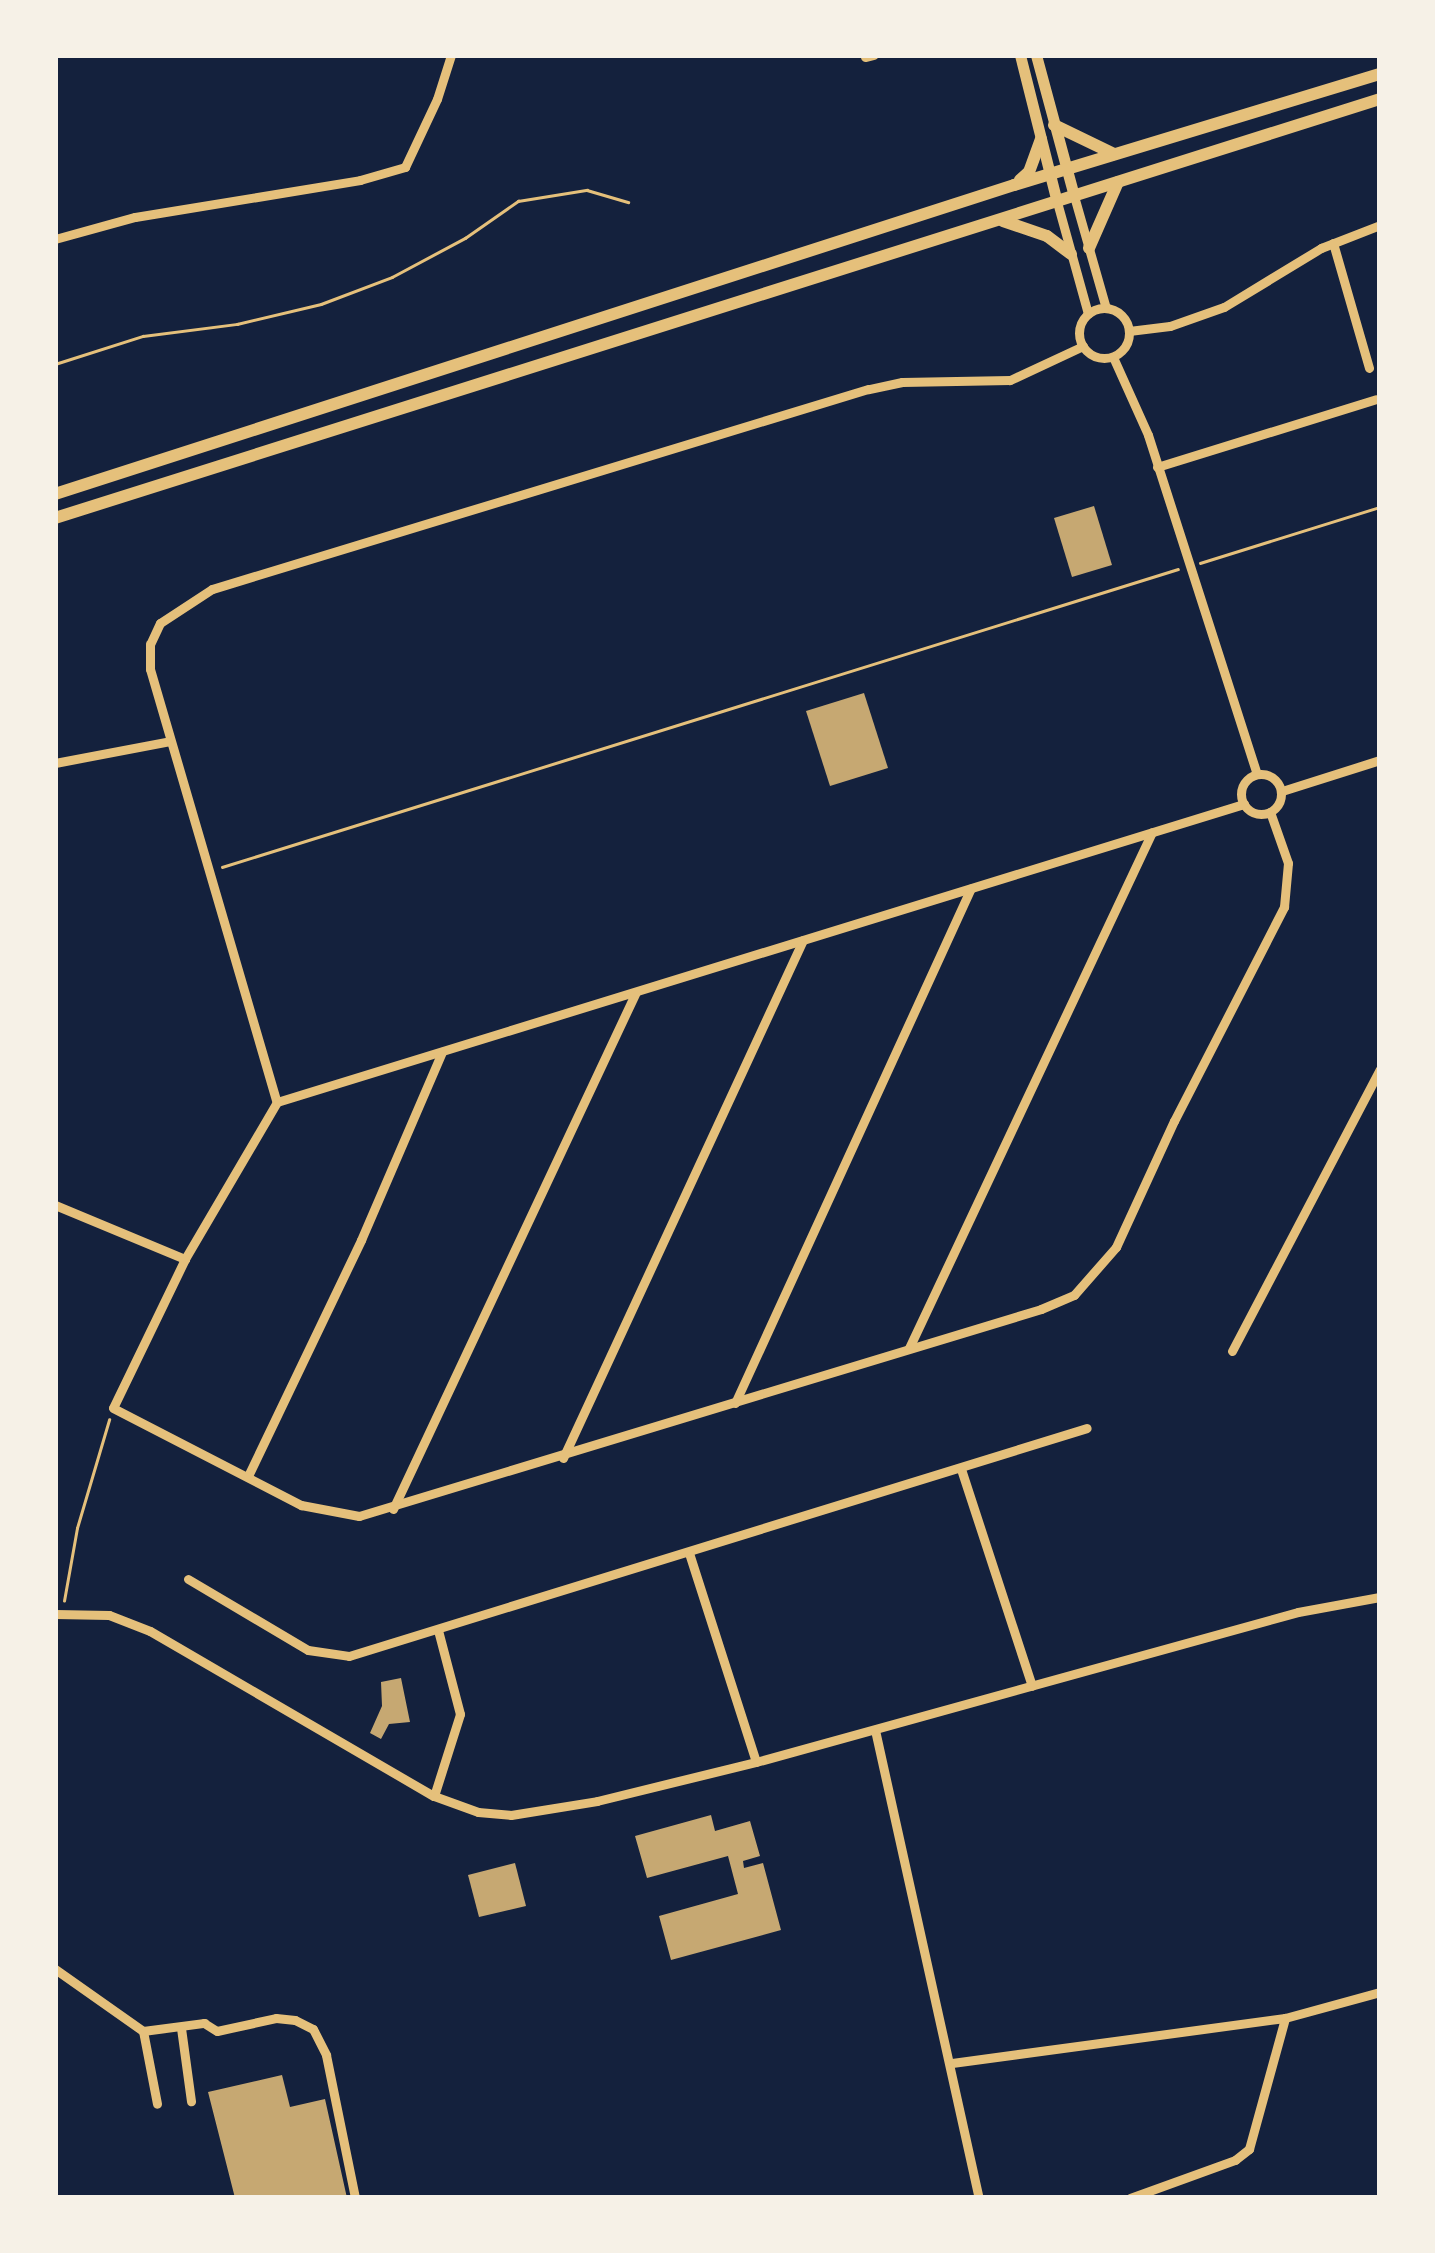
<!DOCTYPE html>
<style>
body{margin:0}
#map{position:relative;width:1435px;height:2253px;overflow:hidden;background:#14213d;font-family:Mulish,sans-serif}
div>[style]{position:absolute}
.building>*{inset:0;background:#c6a872}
.path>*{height:2.5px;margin:-1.25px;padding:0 1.25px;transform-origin:1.25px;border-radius:1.25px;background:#e5c07b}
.minor>*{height:9px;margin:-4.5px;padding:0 4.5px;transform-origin:4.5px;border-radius:4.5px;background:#e5c07b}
.minor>.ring{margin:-4.5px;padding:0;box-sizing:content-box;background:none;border:9px solid #e5c07b;border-radius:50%}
.tertiary>*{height:11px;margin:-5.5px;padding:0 5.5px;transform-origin:5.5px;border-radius:5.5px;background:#e5c07b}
.secondary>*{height:12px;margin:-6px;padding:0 6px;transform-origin:6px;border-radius:6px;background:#e5c07b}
span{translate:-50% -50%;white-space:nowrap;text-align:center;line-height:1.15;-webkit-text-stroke:8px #f6f1e7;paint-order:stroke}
.frame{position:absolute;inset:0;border:58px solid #f6f1e7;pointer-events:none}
</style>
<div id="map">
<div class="building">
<div style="clip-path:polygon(1094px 506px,1112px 565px,1072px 577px,1054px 518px)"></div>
<div style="clip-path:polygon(864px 693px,888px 768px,830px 786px,806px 711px)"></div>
<div style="clip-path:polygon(401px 1678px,410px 1722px,389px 1724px,381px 1739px,370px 1733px,382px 1706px,381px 1682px)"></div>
<div style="clip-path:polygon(711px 1815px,715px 1831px,750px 1821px,760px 1856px,743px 1861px,744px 1868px,763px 1863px,781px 1930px,671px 1960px,659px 1916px,738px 1894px,728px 1856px,647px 1878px,635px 1836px)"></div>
<div style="clip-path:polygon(515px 1863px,526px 1906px,479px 1917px,468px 1875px)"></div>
<div style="clip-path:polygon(282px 2075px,290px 2107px,325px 2099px,347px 2198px,235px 2198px,208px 2092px)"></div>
</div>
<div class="path">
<div style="left:55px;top:364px;width:92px;rotate:-17.7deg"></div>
<div style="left:143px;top:336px;width:95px;rotate:-7.3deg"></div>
<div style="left:237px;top:324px;width:86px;rotate:-13.4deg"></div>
<div style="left:321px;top:304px;width:76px;rotate:-20.8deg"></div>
<div style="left:392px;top:277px;width:83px;rotate:-28.1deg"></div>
<div style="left:465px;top:238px;width:65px;rotate:-34.9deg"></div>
<div style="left:518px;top:201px;width:70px;rotate:-9.1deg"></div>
<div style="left:587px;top:190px;width:43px;rotate:16.3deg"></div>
<div style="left:1200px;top:563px;width:189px;rotate:-17.3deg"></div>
<div style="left:222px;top:867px;width:1001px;rotate:-17.31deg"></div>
<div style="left:64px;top:1601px;width:74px;rotate:-79.9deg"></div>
<div style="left:77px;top:1528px;width:113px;rotate:-73.5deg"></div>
</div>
<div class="minor">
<div style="left:865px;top:57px;width:9px;rotate:-13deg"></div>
<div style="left:1074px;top:196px;width:116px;rotate:74.1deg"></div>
<div style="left:1057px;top:202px;width:116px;rotate:74.5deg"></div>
<div style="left:55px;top:239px;width:83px;rotate:-15.4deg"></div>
<div style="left:135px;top:217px;width:228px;rotate:-9.3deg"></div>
<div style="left:360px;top:180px;width:47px;rotate:-16.1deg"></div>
<div style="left:405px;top:167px;width:75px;rotate:-64.8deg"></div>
<div style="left:437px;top:99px;width:46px;rotate:-72.3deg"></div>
<div style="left:1333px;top:243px;width:130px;rotate:73.9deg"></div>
<div class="ring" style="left:1079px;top:308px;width:41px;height:41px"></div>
<div style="left:1129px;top:331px;width:41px;rotate:-7deg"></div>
<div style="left:1170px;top:326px;width:57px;rotate:-19.4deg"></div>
<div style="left:1224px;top:307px;width:114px;rotate:-31.3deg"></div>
<div style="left:1321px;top:248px;width:63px;rotate:-21.3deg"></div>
<div style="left:1083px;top:346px;width:81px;rotate:155deg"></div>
<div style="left:1010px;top:380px;width:108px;rotate:178.9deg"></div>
<div style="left:902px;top:382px;width:35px;rotate:168deg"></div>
<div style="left:868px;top:389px;width:686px;rotate:163.04deg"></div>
<div style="left:212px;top:589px;width:62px;rotate:146.8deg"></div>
<div style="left:160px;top:623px;width:23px;rotate:115deg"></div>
<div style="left:150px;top:644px;width:25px;rotate:90deg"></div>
<div style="left:150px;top:669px;width:451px;rotate:73.7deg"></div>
<div style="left:277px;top:1102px;width:182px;rotate:120.4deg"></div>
<div style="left:185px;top:1259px;width:165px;rotate:115.8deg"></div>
<div style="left:113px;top:1408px;width:212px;rotate:27.3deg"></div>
<div style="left:301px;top:1505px;width:59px;rotate:10.7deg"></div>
<div style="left:359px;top:1516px;width:713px;rotate:-16.88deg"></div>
<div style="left:1041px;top:1309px;width:36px;rotate:-23deg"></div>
<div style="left:1074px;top:1295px;width:64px;rotate:-48.8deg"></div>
<div style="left:1116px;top:1247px;width:139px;rotate:-65.3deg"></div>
<div style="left:1174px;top:1121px;width:241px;rotate:-62.8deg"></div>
<div style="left:1284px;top:907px;width:44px;rotate:-84.8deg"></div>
<div style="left:1288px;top:863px;width:54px;rotate:-109.4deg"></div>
<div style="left:1113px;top:357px;width:85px;rotate:65.8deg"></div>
<div style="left:1148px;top:435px;width:356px;rotate:72.2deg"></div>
<div style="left:1157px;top:467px;width:229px;rotate:-17.2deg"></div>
<div style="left:55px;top:763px;width:117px;rotate:-10.8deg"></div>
<div class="ring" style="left:1241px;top:774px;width:31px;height:31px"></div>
<div style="left:1282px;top:791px;width:103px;rotate:-17.6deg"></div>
<div style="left:277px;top:1102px;width:1012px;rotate:-17.13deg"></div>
<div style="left:55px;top:1205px;width:141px;rotate:22.6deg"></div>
<div style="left:909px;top:1348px;width:570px;rotate:-64.78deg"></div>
<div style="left:1232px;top:1351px;width:318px;rotate:-62.3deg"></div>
<div style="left:735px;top:1403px;width:566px;rotate:-65.38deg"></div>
<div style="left:563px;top:1458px;width:571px;rotate:-65.14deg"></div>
<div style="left:961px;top:1469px;width:228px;rotate:71.9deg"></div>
<div style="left:248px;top:1476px;width:262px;rotate:-64.4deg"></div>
<div style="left:361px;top:1240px;width:205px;rotate:-66.7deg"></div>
<div style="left:393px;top:1509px;width:571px;rotate:-64.83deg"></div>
<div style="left:689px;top:1553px;width:219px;rotate:72.2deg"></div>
<div style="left:188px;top:1579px;width:139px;rotate:30.6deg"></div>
<div style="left:308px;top:1650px;width:41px;rotate:8.3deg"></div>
<div style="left:349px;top:1656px;width:772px;rotate:-17.17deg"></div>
<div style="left:55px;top:1614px;width:54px;rotate:1.1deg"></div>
<div style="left:109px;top:1615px;width:44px;rotate:21.3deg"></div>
<div style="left:150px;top:1631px;width:328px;rotate:30.2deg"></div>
<div style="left:434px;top:1796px;width:47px;rotate:20deg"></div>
<div style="left:478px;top:1812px;width:33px;rotate:5deg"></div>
<div style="left:511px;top:1815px;width:87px;rotate:-9.2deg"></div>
<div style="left:597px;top:1801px;width:164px;rotate:-13.8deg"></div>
<div style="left:756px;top:1762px;width:562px;rotate:-15.47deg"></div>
<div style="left:1298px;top:1612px;width:83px;rotate:-10.4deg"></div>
<div style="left:875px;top:1730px;width:479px;rotate:77.5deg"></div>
<div style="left:434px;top:1796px;width:86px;rotate:-72.4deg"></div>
<div style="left:460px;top:1714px;width:87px;rotate:-104.7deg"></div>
<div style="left:55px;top:1969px;width:108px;rotate:35.2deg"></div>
<div style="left:143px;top:2031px;width:62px;rotate:-7.5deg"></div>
<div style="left:204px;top:2023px;width:15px;rotate:32deg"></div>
<div style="left:217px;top:2031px;width:60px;rotate:-12.4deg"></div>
<div style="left:276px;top:2018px;width:19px;rotate:6deg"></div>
<div style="left:295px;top:2020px;width:20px;rotate:27deg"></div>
<div style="left:313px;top:2029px;width:29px;rotate:63deg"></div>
<div style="left:326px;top:2055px;width:146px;rotate:78.5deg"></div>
<div style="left:181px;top:2028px;width:74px;rotate:82.2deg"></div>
<div style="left:143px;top:2031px;width:74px;rotate:79.1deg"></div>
<div style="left:952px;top:2063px;width:336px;rotate:-7.7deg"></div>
<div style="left:1285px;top:2018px;width:98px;rotate:-15.3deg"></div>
<div style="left:1130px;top:2198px;width:112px;rotate:-19.9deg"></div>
<div style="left:1235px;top:2160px;width:18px;rotate:-38deg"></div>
<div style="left:1249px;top:2149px;width:136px;rotate:-74.6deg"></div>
</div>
<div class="tertiary">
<div style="left:1020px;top:55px;width:152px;rotate:75.9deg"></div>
<div style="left:1036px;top:55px;width:146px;rotate:74.9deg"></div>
</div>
<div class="secondary">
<div style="left:1054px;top:125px;width:67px;rotate:25.8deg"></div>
<div style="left:1020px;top:180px;width:12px;rotate:-42deg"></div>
<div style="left:1029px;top:172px;width:35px;rotate:-70deg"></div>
<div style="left:1003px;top:221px;width:46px;rotate:18.8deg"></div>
<div style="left:1047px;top:236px;width:30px;rotate:37deg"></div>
<div style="left:1089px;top:248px;width:72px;rotate:-66.3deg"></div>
<div style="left:55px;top:494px;width:1008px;rotate:-17.86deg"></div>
<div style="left:1014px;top:185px;width:382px;rotate:-16.9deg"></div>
<div style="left:55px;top:518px;width:1390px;rotate:-17.55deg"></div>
</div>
<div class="frame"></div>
</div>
